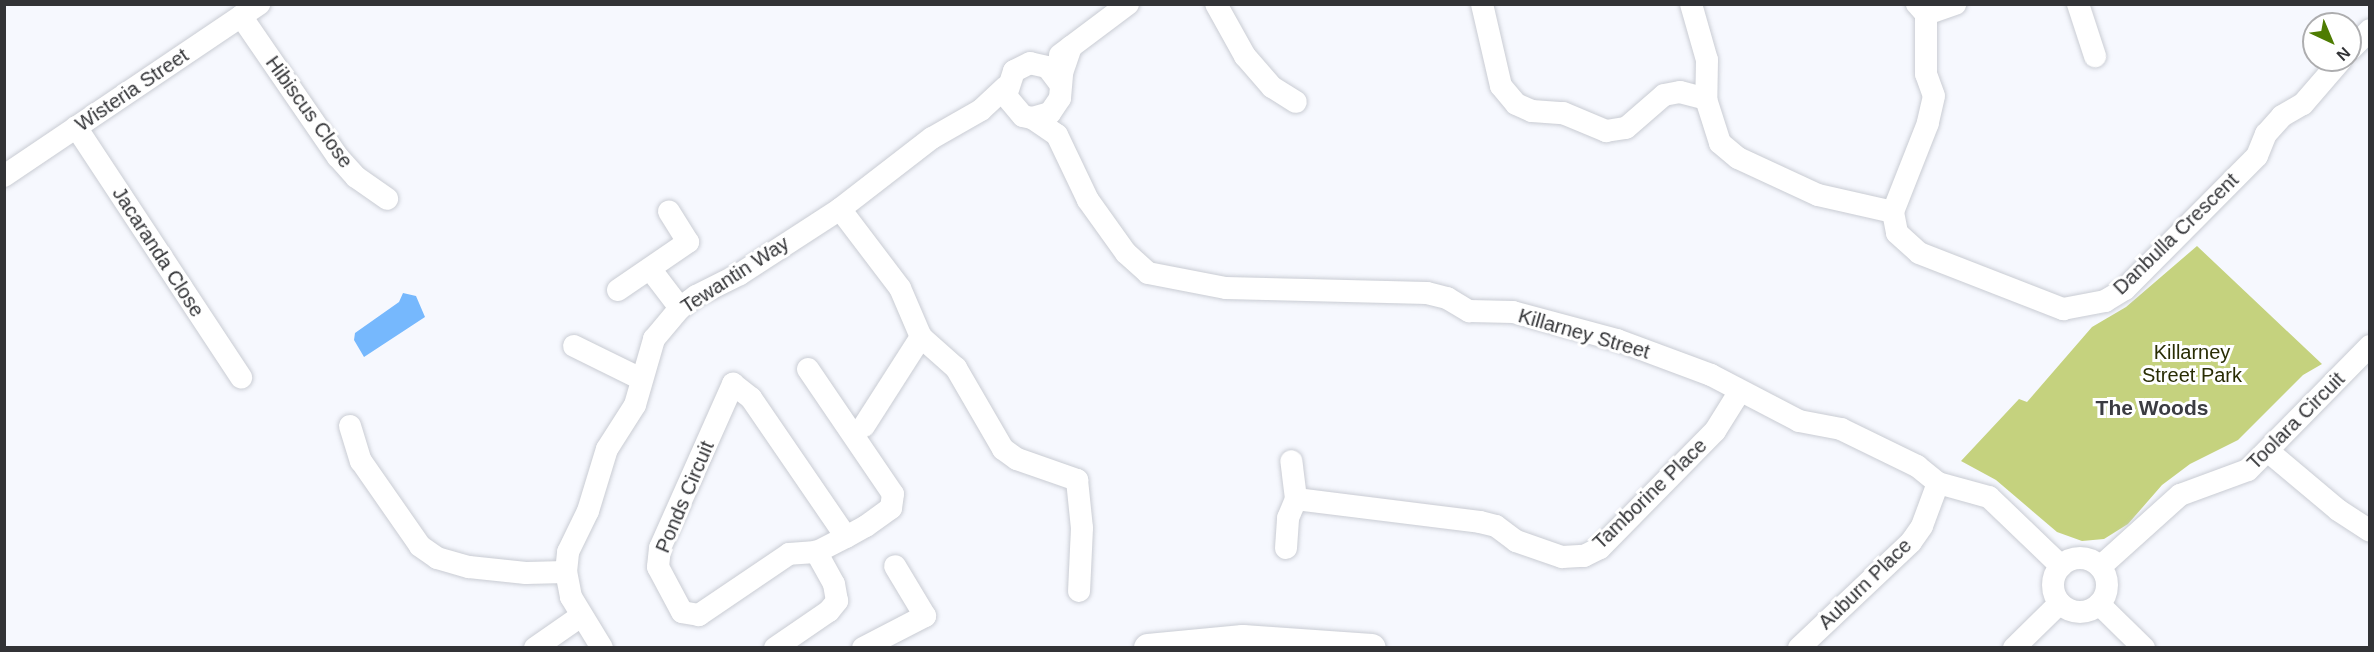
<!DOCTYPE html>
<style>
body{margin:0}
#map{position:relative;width:2374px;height:652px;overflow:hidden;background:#f6f8fe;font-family:Arial,sans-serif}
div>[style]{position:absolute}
.green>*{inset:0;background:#c5d27e}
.water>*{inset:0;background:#76b8fd}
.roads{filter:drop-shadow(0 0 2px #c9ccd3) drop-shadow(0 0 2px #c9ccd3)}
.minor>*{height:22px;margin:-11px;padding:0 11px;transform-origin:11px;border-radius:11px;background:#fff}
.minor>.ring{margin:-11px;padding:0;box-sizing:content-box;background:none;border:22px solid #fff;border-radius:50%}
.major>*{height:28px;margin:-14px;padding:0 14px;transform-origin:14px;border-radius:14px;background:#fff}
span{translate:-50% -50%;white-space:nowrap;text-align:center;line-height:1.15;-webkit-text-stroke:6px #fff;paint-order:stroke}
.street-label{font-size:20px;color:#323336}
.park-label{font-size:20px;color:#292d04}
.neighbourhood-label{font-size:21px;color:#3b3c42;font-weight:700}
.frame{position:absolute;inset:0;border:6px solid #323336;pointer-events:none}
.north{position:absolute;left:2302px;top:12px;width:60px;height:60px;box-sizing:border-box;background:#fff;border:2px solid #adadaf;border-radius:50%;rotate:136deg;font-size:16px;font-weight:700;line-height:24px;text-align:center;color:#323336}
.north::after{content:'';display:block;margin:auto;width:21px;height:27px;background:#4e7c02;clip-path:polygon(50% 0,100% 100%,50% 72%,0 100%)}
</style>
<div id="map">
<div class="green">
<div style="clip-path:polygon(2197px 246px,2322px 364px,2303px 375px,2238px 440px,2190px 464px,2162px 485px,2128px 524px,2104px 539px,2082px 541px,2057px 532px,1996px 480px,1961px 461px,2019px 399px,2027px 402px,2092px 327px,2126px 307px)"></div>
</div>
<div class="water">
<div style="clip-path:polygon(403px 293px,416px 296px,425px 317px,364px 357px,354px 340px,355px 333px,399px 302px)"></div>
</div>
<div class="roads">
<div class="minor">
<div style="left:1216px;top:4px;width:60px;rotate:60.9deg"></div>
<div style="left:1245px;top:56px;width:41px;rotate:48.9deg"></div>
<div style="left:1272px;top:87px;width:28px;rotate:32deg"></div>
<div style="left:1482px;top:4px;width:84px;rotate:77deg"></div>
<div style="left:1501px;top:86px;width:23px;rotate:50deg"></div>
<div style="left:1516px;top:104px;width:17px;rotate:24deg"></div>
<div style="left:1532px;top:111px;width:31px;rotate:4deg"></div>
<div style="left:1563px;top:113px;width:47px;rotate:22.7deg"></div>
<div style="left:1606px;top:131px;width:20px;rotate:-9deg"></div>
<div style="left:1626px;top:128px;width:50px;rotate:-41deg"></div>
<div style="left:1664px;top:95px;width:16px;rotate:-11deg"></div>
<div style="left:1680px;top:92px;width:27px;rotate:15deg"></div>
<div style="left:1691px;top:4px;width:58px;rotate:74.1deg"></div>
<div style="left:1707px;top:60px;width:39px;rotate:91deg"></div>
<div style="left:1706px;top:99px;width:46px;rotate:72.3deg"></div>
<div style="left:1720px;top:143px;width:23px;rotate:40deg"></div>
<div style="left:1738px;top:158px;width:88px;rotate:24.8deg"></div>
<div style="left:1818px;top:195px;width:77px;rotate:12.8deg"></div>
<div style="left:1917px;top:4px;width:13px;rotate:48deg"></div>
<div style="left:1926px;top:14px;width:60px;rotate:90deg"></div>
<div style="left:1926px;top:74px;width:23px;rotate:70deg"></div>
<div style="left:1934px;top:96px;width:28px;rotate:103deg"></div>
<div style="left:1928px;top:123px;width:96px;rotate:111.5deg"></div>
<div style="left:1893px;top:212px;width:21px;rotate:79deg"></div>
<div style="left:1897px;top:233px;width:30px;rotate:42deg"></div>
<div style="left:1919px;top:253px;width:155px;rotate:21.3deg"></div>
<div style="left:2063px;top:309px;width:43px;rotate:-10.8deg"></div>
<div style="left:2105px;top:301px;width:23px;rotate:-31deg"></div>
<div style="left:2125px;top:289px;width:187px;rotate:-45.2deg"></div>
<div style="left:2257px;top:156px;width:24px;rotate:-68deg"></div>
<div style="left:2266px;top:134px;width:24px;rotate:-48deg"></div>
<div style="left:2282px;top:116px;width:24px;rotate:-30deg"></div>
<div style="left:2303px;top:104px;width:58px;rotate:-49.2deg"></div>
<div style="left:2078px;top:4px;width:55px;rotate:71.9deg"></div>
<div style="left:1926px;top:14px;width:31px;rotate:-19deg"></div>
<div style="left:241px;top:16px;width:171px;rotate:55.5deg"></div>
<div style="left:338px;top:157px;width:27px;rotate:48deg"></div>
<div style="left:356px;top:177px;width:38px;rotate:35deg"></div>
<div style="left:2350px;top:50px;width:28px;rotate:-45deg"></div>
<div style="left:1060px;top:55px;width:85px;rotate:-36.9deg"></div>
<div style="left:1060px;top:84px;width:21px;rotate:-127deg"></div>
<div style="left:1047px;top:67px;width:17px;rotate:-167deg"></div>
<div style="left:1030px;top:63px;width:18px;rotate:153deg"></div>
<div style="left:1014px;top:71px;width:26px;rotate:108deg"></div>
<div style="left:1006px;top:96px;width:26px;rotate:50deg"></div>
<div style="left:1023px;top:116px;width:9px;rotate:13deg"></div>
<div style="left:1032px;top:118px;width:19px;rotate:-16deg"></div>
<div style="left:1050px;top:113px;width:18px;rotate:-56deg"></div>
<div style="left:1060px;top:98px;width:25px;rotate:-85deg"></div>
<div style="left:1062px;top:73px;width:28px;rotate:-71deg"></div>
<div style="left:1032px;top:118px;width:30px;rotate:34deg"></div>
<div style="left:1057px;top:135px;width:72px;rotate:64.5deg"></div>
<div style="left:1088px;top:200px;width:65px;rotate:54.4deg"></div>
<div style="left:1126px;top:253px;width:30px;rotate:42deg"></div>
<div style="left:1148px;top:273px;width:79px;rotate:10.9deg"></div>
<div style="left:1226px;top:288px;width:201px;rotate:1.4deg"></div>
<div style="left:1427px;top:293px;width:21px;rotate:14deg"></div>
<div style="left:1447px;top:298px;width:26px;rotate:31deg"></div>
<div style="left:1469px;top:311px;width:44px;rotate:1.3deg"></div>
<div style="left:1513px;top:312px;width:108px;rotate:15.1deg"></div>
<div style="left:1617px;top:340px;width:100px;rotate:20.4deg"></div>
<div style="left:1711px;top:375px;width:99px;rotate:27.6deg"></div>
<div style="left:1799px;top:421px;width:43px;rotate:10.8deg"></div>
<div style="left:1841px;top:429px;width:85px;rotate:26deg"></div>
<div style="left:1917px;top:466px;width:27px;rotate:39deg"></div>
<div style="left:1938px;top:483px;width:53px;rotate:15.4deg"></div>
<div style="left:1989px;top:497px;width:100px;rotate:43.8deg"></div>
<div style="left:76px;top:127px;width:300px;rotate:56.6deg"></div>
<div style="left:4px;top:176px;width:308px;rotate:-34deg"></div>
<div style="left:840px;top:209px;width:99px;rotate:52.8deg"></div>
<div style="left:900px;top:288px;width:53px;rotate:66.8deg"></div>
<div style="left:921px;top:337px;width:47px;rotate:41.5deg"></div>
<div style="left:956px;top:368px;width:94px;rotate:59.9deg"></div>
<div style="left:1003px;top:449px;width:17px;rotate:36deg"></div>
<div style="left:1017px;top:459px;width:64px;rotate:19.3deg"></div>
<div style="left:1077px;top:480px;width:48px;rotate:84.1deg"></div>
<div style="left:1082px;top:528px;width:63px;rotate:92.7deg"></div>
<div style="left:651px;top:270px;width:48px;rotate:52.7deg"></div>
<div style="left:618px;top:290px;width:85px;rotate:-34.4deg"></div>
<div style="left:688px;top:242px;width:36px;rotate:-122deg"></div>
<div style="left:574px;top:346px;width:75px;rotate:26.2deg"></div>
<div style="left:808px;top:369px;width:151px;rotate:55.8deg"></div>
<div style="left:893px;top:494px;width:14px;rotate:98deg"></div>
<div style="left:891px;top:508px;width:31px;rotate:144deg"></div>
<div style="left:866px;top:526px;width:23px;rotate:151deg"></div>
<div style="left:846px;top:537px;width:34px;rotate:153deg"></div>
<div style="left:816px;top:552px;width:27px;rotate:176deg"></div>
<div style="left:789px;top:554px;width:109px;rotate:145.9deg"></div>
<div style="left:699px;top:615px;width:17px;rotate:-170deg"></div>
<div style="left:682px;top:612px;width:51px;rotate:-118.1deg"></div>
<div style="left:658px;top:567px;width:19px;rotate:-84deg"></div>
<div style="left:660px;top:548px;width:180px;rotate:-66deg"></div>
<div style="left:733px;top:384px;width:23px;rotate:38deg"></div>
<div style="left:751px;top:398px;width:168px;rotate:55.6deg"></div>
<div style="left:350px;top:426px;width:37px;rotate:73deg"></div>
<div style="left:361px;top:461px;width:103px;rotate:55.2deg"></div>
<div style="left:420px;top:546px;width:21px;rotate:35deg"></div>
<div style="left:437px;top:558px;width:33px;rotate:16deg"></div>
<div style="left:469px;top:567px;width:57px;rotate:6deg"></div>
<div style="left:526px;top:573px;width:40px;rotate:-1.4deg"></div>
<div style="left:864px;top:426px;width:106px;rotate:-57.4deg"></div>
<div style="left:2269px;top:452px;width:90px;rotate:40deg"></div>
<div style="left:2338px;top:510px;width:38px;rotate:33deg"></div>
<div style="left:1296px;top:499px;width:185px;rotate:7.1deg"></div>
<div style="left:1480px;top:522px;width:16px;rotate:14deg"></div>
<div style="left:1496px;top:526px;width:25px;rotate:37deg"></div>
<div style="left:1516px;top:541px;width:49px;rotate:19.2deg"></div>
<div style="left:1562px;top:557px;width:22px;rotate:-3deg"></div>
<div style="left:1584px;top:556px;width:18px;rotate:-27deg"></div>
<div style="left:1600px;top:548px;width:164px;rotate:-45.5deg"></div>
<div style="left:1715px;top:431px;width:47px;rotate:-58deg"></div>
<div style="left:1286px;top:548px;width:30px;rotate:-86deg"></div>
<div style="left:1288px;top:518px;width:21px;rotate:-67deg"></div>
<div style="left:1296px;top:499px;width:38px;rotate:-97deg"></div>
<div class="ring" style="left:2053px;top:558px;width:32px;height:32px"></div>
<div style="left:2100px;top:567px;width:108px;rotate:-42deg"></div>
<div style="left:2180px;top:495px;width:72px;rotate:-20.2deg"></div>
<div style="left:2248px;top:470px;width:174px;rotate:-45.5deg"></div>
<div style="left:2099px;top:604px;width:63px;rotate:44.4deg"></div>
<div style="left:535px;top:648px;width:56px;rotate:-34.8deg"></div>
<div style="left:602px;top:648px;width:60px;rotate:-121.3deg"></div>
<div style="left:571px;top:597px;width:25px;rotate:-101deg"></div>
<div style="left:566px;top:572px;width:20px;rotate:-84deg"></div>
<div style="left:568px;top:552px;width:46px;rotate:-64deg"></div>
<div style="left:588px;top:511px;width:65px;rotate:-73deg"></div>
<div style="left:607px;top:449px;width:52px;rotate:-57.5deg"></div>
<div style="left:635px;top:405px;width:69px;rotate:-73.9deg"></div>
<div style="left:654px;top:339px;width:40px;rotate:-50deg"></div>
<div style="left:680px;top:308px;width:20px;rotate:-37deg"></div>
<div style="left:696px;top:296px;width:49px;rotate:-26.6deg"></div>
<div style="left:740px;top:274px;width:119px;rotate:-33deg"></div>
<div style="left:840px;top:209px;width:116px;rotate:-37.7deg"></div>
<div style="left:932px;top:138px;width:56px;rotate:-29.7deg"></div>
<div style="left:981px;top:110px;width:34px;rotate:-43deg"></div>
<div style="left:775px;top:648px;width:65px;rotate:-34.4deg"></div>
<div style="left:829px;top:611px;width:13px;rotate:-51deg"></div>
<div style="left:837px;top:601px;width:17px;rotate:-100deg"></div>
<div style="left:834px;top:584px;width:37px;rotate:-119deg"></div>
<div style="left:863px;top:648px;width:70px;rotate:-27.3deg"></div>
<div style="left:925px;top:616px;width:58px;rotate:-121deg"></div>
<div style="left:1799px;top:648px;width:154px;rotate:-43.4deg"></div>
<div style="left:1911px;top:542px;width:19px;rotate:-55deg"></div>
<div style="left:1922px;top:526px;width:46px;rotate:-69.6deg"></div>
<div style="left:2014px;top:648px;width:64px;rotate:-44.4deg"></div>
</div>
<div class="major">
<div style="left:1148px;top:648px;width:95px;rotate:-5.4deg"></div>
<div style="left:1243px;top:639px;width:129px;rotate:4deg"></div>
</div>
</div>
<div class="street-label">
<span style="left:132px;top:90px;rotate:-34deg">Wisteria Street</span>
<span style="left:309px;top:112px;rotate:54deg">Hibiscus Close</span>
<span style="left:2176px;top:234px;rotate:-44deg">Danbulla Crescent</span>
<span style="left:158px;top:252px;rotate:57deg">Jacaranda Close</span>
<span style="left:735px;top:275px;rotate:-33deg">Tewantin Way</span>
<span style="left:1584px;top:334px;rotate:16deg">Killarney Street</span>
<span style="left:2296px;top:421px;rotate:-45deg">Toolara Circuit</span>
<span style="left:1650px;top:494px;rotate:-44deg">Tamborine Place</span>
<span style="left:685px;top:497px;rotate:-67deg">Ponds Circuit</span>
<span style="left:1865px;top:584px;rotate:-44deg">Auburn Place</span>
</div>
<div class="park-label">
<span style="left:2192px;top:364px">Killarney<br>Street Park</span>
</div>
<div class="neighbourhood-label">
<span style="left:2152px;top:408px">The Woods</span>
</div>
<div class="frame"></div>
<div class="north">N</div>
</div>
